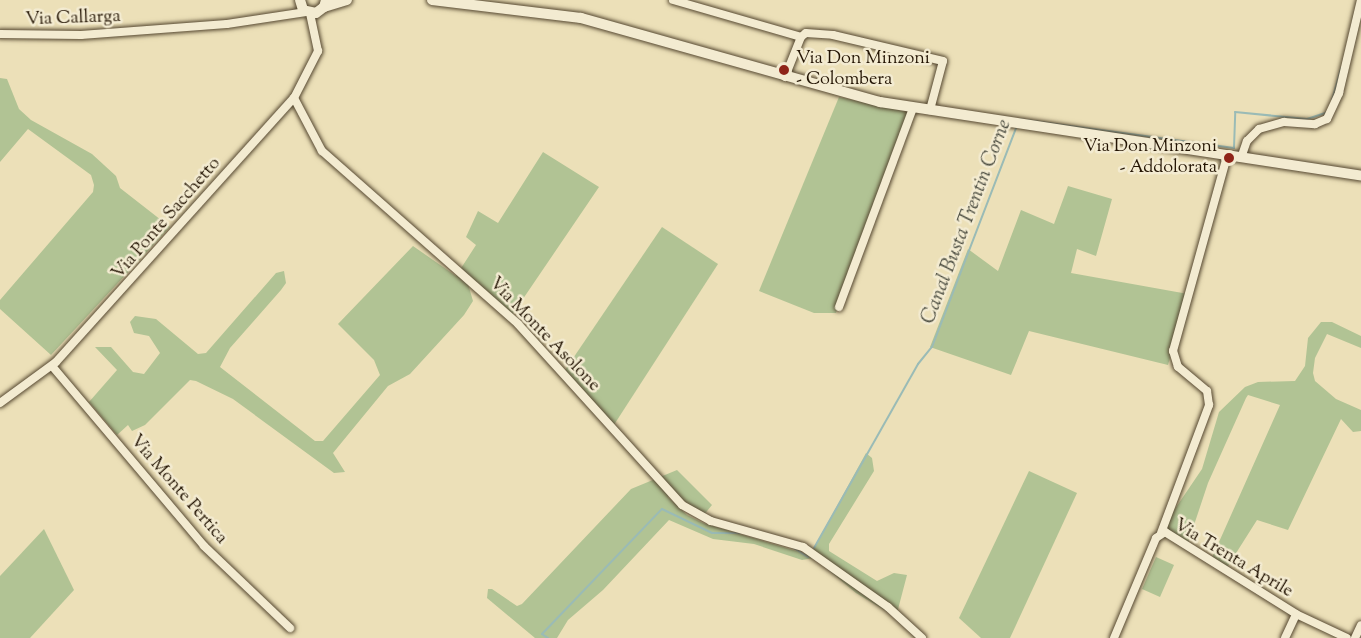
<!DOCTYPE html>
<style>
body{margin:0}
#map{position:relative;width:1361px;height:638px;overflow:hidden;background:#ece0b8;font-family:"Sorts Mill Goudy",serif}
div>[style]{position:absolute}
.green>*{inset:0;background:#b1c394}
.stream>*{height:2px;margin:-1px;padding:0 1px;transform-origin:1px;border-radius:1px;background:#9abbb6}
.roads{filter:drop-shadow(0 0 2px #554730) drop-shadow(0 0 2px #554730)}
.street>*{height:8px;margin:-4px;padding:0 4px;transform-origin:4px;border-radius:4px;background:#f3ebd1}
.secondary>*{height:10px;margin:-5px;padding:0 5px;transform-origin:5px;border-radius:5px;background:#f3ebd1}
.dots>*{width:16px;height:16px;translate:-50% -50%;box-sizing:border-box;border:3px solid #f3ebd1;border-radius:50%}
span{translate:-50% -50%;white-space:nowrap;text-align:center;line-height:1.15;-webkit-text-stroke:5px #f3ebd1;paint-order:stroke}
.street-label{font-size:18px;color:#231403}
.poi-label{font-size:18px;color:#231403}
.left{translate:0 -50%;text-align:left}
.right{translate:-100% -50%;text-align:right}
.water-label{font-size:20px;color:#4d4e42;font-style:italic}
</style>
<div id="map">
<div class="green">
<div style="clip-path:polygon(0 78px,7px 79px,19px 109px,31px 120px,92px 154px,116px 176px,120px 188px,170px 227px,51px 355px,0 309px,0 300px,93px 192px,94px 185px,91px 175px,28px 129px,0 162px)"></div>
<div style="clip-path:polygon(839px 97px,907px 112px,897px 152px,836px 313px,814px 313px,759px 291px)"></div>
<div style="clip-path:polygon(543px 152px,599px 187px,510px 318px,468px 284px,473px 301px,464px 315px,410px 374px,388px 386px,333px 453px,345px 472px,334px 473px,233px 399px,196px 381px,190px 380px,145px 425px,132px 431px,128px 425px,117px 435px,89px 402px,117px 370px,95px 347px,111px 347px,133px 372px,144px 374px,160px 353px,149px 336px,134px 333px,130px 322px,135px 316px,156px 319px,198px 354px,206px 353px,276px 273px,284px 271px,286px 283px,281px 290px,230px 348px,220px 367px,315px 441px,323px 441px,380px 375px,374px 360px,338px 324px,413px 246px,456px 276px,476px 245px,466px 237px,478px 211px,498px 223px)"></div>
<div style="clip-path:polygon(1068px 186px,1112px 199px,1096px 256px,1077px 249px,1071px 273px,1188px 294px,1168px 365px,1029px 331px,1011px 375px,930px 347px,968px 249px,998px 271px,1021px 210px,1054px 224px)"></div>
<div style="clip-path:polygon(662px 227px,718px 264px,610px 431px,561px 376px)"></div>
<div style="clip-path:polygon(1321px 322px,1332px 322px,1361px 336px,1361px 348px,1327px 334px,1315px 358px,1313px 373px,1315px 381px,1336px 399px,1361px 410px,1361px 431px,1353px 432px,1341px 419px,1288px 530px,1257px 520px,1226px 569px,1211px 560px,1280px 405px,1248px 395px,1246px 398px,1208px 483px,1187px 546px,1162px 528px,1202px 469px,1219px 412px,1245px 387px,1258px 382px,1295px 381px,1305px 366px,1308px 338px)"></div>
<div style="clip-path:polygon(866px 453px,872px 458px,874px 471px,829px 544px,829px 551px,877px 581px,894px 573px,907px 575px,896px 617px,856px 593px,814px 558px,802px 560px,754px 544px,713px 539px,669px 520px,603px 590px,568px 620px,557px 638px,535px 638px,487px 598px,488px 589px,492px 589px,517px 606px,522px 604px,631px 489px,677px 470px,712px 505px,703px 516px,671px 490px,668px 497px,687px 515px,703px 523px,810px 555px)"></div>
<div style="clip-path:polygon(1029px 471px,1077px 493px,1010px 638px,981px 638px,959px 618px)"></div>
<div style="clip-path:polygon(44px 529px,74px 590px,30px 638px,0 638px,0 576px)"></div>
<div style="clip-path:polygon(1156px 557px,1174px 565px,1160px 597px,1142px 589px)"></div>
</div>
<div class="stream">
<div style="left:1332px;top:100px;width:33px;rotate:-74deg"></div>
<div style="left:1019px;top:119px;width:217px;rotate:7.7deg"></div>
<div style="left:1234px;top:148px;width:36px;rotate:-88deg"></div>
<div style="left:1235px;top:112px;width:72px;rotate:5.6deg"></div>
<div style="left:1307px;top:119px;width:20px;rotate:-18deg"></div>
<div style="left:792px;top:547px;width:19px;rotate:32deg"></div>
<div style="left:814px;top:548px;width:211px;rotate:-60.5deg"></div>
<div style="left:918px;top:364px;width:22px;rotate:-51deg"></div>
<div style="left:932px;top:347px;width:235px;rotate:-69deg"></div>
<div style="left:548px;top:638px;width:7px;rotate:-146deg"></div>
<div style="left:542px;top:634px;width:173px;rotate:-46.2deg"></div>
<div style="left:662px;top:509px;width:55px;rotate:25.6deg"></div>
<div style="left:712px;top:533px;width:29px"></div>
</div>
<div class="roads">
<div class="street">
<div style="left:673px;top:0;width:133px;rotate:16.1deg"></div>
<div style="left:0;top:34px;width:81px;rotate:0.7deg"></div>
<div style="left:81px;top:35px;width:146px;rotate:-4.3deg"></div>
<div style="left:227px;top:24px;width:80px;rotate:-8.6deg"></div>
<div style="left:785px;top:77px;width:43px;rotate:-68.2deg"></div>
<div style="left:801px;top:37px;width:6px;rotate:-39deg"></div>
<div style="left:806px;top:33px;width:27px;rotate:4deg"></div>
<div style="left:833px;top:35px;width:113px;rotate:13.3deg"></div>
<div style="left:943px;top:61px;width:51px;rotate:104.9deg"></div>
<div style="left:294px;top:98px;width:60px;rotate:62.2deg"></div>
<div style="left:322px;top:151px;width:261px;rotate:41.4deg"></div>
<div style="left:518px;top:324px;width:244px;rotate:47.8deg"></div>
<div style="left:682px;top:505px;width:33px;rotate:29deg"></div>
<div style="left:711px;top:521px;width:96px;rotate:15.8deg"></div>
<div style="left:803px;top:547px;width:104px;rotate:35.2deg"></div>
<div style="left:888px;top:607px;width:46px;rotate:42.4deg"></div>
<div style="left:1241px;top:158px;width:18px;rotate:-71deg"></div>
<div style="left:1247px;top:141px;width:17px;rotate:-45deg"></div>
<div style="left:1259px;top:129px;width:26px;rotate:-16deg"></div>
<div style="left:1284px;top:122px;width:31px;rotate:4deg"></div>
<div style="left:1315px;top:124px;width:13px;rotate:-23deg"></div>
<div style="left:1327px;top:119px;width:29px;rotate:-65deg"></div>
<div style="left:1339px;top:93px;width:96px;rotate:-76.7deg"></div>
<div style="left:839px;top:307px;width:212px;rotate:-69.6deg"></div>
<div style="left:52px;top:366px;width:236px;rotate:49.8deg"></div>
<div style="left:204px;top:546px;width:119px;rotate:43.6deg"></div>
<div style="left:0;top:403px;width:69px;rotate:-36.2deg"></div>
<div style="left:56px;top:362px;width:355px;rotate:-48deg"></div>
<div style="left:294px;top:98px;width:53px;rotate:-62.9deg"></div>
<div style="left:318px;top:51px;width:39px;rotate:-102deg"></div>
<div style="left:1161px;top:533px;width:137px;rotate:-69.4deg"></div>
<div style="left:1209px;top:405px;width:14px;rotate:-98deg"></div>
<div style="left:1207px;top:391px;width:38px;rotate:-140deg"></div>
<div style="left:1178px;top:367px;width:17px;rotate:-107deg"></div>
<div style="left:1173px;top:351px;width:202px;rotate:-74.5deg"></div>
<div style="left:1114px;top:638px;width:108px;rotate:-67.2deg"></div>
<div style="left:1156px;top:538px;width:11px;rotate:-34deg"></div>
<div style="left:1165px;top:532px;width:155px;rotate:32deg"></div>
<div style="left:1296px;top:614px;width:56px;rotate:25.2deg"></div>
<div style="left:1285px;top:638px;width:26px;rotate:-65deg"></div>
<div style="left:1355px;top:638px;width:14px;rotate:-65deg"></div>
</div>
<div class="secondary">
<div style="left:300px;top:0;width:10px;rotate:73deg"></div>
<div style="left:303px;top:10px;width:13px;rotate:13deg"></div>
<div style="left:316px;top:13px;width:10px;rotate:-37deg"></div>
<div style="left:324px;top:7px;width:7px;rotate:-74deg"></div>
<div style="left:432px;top:0;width:150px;rotate:6.9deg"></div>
<div style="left:581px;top:18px;width:311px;rotate:15.7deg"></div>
<div style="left:880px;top:102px;width:487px;rotate:8.7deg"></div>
<div style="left:324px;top:7px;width:24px;rotate:-17deg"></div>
</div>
</div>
<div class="dots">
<div style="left:784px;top:70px;background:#8f2418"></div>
<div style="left:1229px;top:158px;background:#8f2418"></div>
</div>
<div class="street-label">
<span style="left:73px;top:19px;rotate:-2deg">Via Callarga</span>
<span style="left:167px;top:219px;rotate:-49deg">Via Ponte Sacchetto</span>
<span style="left:544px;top:335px;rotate:46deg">Via Monte Asolone</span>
<span style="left:178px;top:490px;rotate:49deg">Via Monte Pertica</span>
<span style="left:1233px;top:559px;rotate:31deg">Via Trenta Aprile</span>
</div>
<div class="poi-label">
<span class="left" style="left:796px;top:70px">Via Don Minzoni<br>- Colombera</span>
<span class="right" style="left:1217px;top:158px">Via Don Minzoni<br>- Addolorata</span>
</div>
<div class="water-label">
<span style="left:967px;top:222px;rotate:-69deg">Canal Busta Trentin Corne</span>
</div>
</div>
